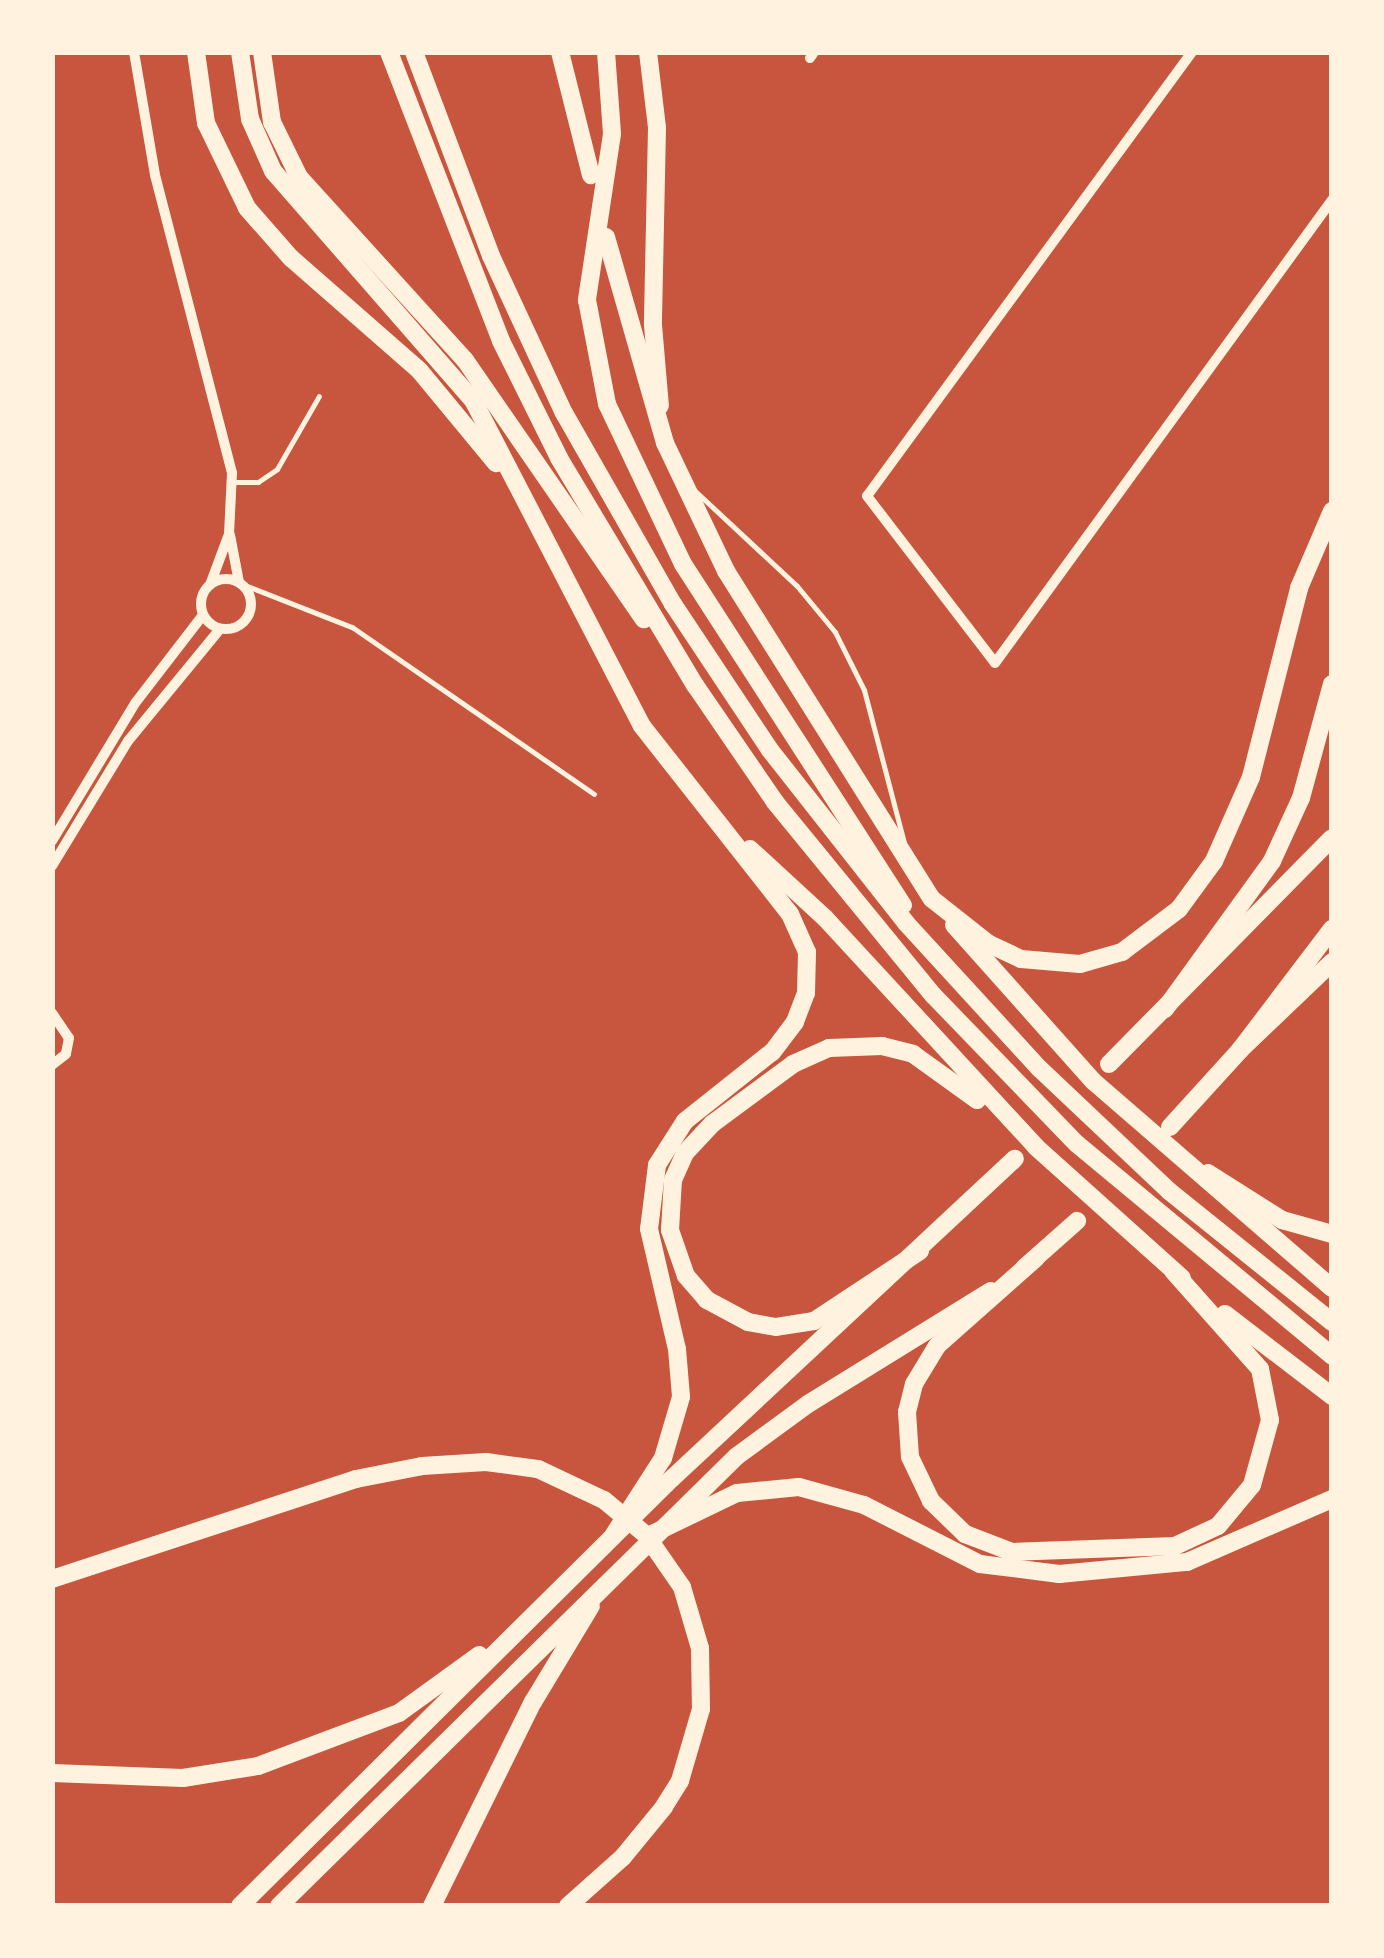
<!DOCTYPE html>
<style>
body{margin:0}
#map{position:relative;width:1384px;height:1958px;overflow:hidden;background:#c8553d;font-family:Cabin,sans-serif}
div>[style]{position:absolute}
.service>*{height:5px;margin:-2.5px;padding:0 2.5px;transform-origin:2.5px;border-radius:2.5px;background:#fff3e0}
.minor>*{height:10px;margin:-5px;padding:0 5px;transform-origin:5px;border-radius:5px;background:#fff3e0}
.minor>.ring{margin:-5px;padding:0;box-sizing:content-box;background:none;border:10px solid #fff3e0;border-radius:50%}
.trunk>*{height:18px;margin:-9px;padding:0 9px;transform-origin:9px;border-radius:9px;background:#fff3e0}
.motorway>*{height:18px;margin:-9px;padding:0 9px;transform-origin:9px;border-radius:9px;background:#fff3e0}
span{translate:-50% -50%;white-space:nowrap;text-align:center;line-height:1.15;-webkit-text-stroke:10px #fff3e0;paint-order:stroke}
.frame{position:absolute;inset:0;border:55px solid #fff3e0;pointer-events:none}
</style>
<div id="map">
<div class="service">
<div style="left:232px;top:482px;width:26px"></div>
<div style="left:258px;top:482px;width:23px;rotate:-34deg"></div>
<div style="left:277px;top:469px;width:84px;rotate:-60.1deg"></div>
<div style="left:693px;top:489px;width:142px;rotate:43deg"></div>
<div style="left:797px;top:586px;width:60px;rotate:50.4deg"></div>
<div style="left:835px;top:632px;width:65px;rotate:63.4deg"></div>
<div style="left:864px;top:690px;width:157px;rotate:75.3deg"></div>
<div style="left:242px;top:584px;width:118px;rotate:21.4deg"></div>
<div style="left:352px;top:627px;width:294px;rotate:34.6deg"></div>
</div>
<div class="minor">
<div style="left:134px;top:52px;width:125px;rotate:80.3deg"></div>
<div style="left:155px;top:175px;width:308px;rotate:75.5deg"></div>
<div style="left:232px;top:473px;width:61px;rotate:92.8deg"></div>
<div style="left:229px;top:534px;width:54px;rotate:110.4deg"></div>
<div style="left:1192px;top:52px;width:550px;rotate:126.2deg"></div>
<div style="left:867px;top:496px;width:210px;rotate:52.5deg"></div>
<div style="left:995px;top:663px;width:573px;rotate:-53.95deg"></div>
<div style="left:810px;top:58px;width:7px;rotate:-56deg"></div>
<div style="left:230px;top:535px;width:48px;rotate:79.2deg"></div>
<div class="ring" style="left:201px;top:579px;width:40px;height:40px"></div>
<div style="left:52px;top:841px;width:162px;rotate:-58.9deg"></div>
<div style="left:136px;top:702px;width:110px;rotate:-52.4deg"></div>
<div style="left:52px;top:866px;width:146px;rotate:-58.7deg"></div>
<div style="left:128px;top:741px;width:145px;rotate:-50.6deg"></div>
<div style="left:52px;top:1013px;width:30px;rotate:56deg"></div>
<div style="left:69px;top:1038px;width:16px;rotate:101deg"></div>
<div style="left:66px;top:1054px;width:18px;rotate:142deg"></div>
</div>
<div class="trunk">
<div style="left:1109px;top:1064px;width:317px;rotate:-45.4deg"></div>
<div style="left:1170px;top:1127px;width:104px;rotate:-47.7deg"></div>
<div style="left:1240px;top:1050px;width:152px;rotate:-52.8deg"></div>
<div style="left:1024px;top:1268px;width:71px;rotate:-41.6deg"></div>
<div style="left:52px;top:1579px;width:320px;rotate:-18.2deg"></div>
<div style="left:356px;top:1479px;width:67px;rotate:-11.1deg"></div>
<div style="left:422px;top:1466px;width:64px;rotate:-3.6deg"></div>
<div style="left:486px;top:1462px;width:52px;rotate:7.7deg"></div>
<div style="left:538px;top:1469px;width:73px;rotate:25.2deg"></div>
<div style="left:604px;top:1500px;width:55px;rotate:39.8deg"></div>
<div style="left:646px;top:1535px;width:63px;rotate:55.3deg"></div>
<div style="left:682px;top:1587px;width:64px;rotate:73.6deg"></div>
<div style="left:700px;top:1648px;width:61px;rotate:89.1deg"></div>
<div style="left:701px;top:1709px;width:75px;rotate:106.3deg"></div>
<div style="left:680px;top:1781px;width:31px;rotate:122deg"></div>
<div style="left:664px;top:1807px;width:65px;rotate:129.4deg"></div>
<div style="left:623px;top:1857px;width:74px;rotate:138.3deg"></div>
<div style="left:52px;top:1773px;width:131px;rotate:2.2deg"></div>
<div style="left:183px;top:1778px;width:76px;rotate:-9.1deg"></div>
<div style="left:258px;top:1766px;width:151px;rotate:-20.6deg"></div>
<div style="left:399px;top:1713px;width:99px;rotate:-35.9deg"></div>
<div style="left:240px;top:1906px;width:600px;rotate:-44.73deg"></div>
<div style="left:666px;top:1484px;width:477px;rotate:-43deg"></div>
<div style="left:279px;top:1906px;width:642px;rotate:-44.5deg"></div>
<div style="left:737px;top:1456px;width:88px;rotate:-36.2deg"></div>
<div style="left:808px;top:1404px;width:215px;rotate:-31.7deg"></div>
<div style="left:432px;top:1906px;width:228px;rotate:-63.7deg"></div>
<div style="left:533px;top:1702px;width:112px;rotate:-58.9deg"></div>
</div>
<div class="motorway">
<div style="left:196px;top:52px;width:72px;rotate:82deg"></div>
<div style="left:206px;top:123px;width:94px;rotate:64.2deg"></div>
<div style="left:247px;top:208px;width:67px;rotate:48.7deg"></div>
<div style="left:291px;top:258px;width:170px;rotate:41.2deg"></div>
<div style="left:419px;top:370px;width:121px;rotate:50.4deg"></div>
<div style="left:240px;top:52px;width:68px;rotate:81.5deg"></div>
<div style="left:250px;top:119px;width:57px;rotate:66.1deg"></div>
<div style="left:273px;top:171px;width:304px;rotate:48.9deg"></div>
<div style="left:473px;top:400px;width:367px;rotate:62.6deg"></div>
<div style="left:642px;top:726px;width:239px;rotate:51.8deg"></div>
<div style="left:790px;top:914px;width:42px;rotate:65.9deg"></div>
<div style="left:807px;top:952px;width:41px;rotate:91.4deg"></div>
<div style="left:806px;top:993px;width:31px;rotate:111deg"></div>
<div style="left:795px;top:1022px;width:38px;rotate:127deg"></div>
<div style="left:772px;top:1052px;width:111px;rotate:141.6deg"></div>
<div style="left:685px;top:1121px;width:52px;rotate:122.5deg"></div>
<div style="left:657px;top:1165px;width:64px;rotate:97.1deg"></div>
<div style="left:649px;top:1229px;width:123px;rotate:76.9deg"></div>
<div style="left:677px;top:1349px;width:48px;rotate:85.2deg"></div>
<div style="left:681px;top:1397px;width:64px;rotate:106.4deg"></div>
<div style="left:663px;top:1458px;width:93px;rotate:122.7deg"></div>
<div style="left:262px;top:52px;width:71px;rotate:81.9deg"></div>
<div style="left:272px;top:122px;width:61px;rotate:63.9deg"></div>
<div style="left:299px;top:177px;width:247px;rotate:47.8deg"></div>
<div style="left:465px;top:360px;width:315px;rotate:55.4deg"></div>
<div style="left:389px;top:52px;width:310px;rotate:68.8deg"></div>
<div style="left:501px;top:341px;width:131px;rotate:63.6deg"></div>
<div style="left:559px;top:458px;width:265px;rotate:59.1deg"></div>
<div style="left:695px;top:685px;width:142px;rotate:55.6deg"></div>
<div style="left:775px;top:802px;width:249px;rotate:50.7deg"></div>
<div style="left:933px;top:995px;width:207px;rotate:46deg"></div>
<div style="left:1077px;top:1144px;width:332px;rotate:39.7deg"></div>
<div style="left:414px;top:52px;width:218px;rotate:69.3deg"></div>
<div style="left:491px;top:256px;width:173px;rotate:65.1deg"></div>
<div style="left:564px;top:413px;width:220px;rotate:60.3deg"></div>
<div style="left:673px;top:604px;width:175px;rotate:56.4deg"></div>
<div style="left:770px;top:750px;width:220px;rotate:51.8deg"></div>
<div style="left:906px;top:923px;width:198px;rotate:47.5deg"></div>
<div style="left:1040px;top:1069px;width:178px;rotate:43.4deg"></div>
<div style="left:1169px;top:1191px;width:209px;rotate:38.8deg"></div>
<div style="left:560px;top:52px;width:127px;rotate:75.9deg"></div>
<div style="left:606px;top:52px;width:82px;rotate:85.8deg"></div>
<div style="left:612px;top:134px;width:168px;rotate:98.6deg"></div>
<div style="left:587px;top:300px;width:106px;rotate:79.1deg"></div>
<div style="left:607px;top:404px;width:177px;rotate:64.6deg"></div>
<div style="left:683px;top:564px;width:406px;rotate:57.2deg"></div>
<div style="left:648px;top:52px;width:77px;rotate:83.2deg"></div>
<div style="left:657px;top:128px;width:197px;rotate:91.2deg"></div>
<div style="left:653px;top:325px;width:81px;rotate:85.1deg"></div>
<div style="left:606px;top:237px;width:214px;rotate:74deg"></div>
<div style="left:665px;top:443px;width:142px;rotate:64.5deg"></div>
<div style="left:726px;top:571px;width:387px;rotate:57.9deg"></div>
<div style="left:932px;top:899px;width:73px;rotate:38.3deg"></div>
<div style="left:989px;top:944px;width:35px;rotate:25deg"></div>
<div style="left:1021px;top:959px;width:59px;rotate:4.8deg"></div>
<div style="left:1080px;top:964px;width:44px;rotate:-15.9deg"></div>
<div style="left:1122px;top:952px;width:71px;rotate:-37deg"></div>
<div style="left:1179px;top:909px;width:59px;rotate:-53.9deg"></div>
<div style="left:1214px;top:861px;width:92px;rotate:-66.2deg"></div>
<div style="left:1251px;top:777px;width:195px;rotate:-75.7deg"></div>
<div style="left:1299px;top:588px;width:84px;rotate:-66.8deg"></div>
<div style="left:750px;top:849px;width:102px;rotate:42.6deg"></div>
<div style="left:825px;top:918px;width:311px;rotate:47.3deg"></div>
<div style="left:1036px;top:1147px;width:196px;rotate:41.9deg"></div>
<div style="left:954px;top:925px;width:209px;rotate:48.3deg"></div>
<div style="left:1093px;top:1081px;width:316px;rotate:40.9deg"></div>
<div style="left:1165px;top:1009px;width:183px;rotate:-54.1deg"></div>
<div style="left:1272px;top:861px;width:69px;rotate:-65.3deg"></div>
<div style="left:1301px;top:798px;width:118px;rotate:-74.8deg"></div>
<div style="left:1240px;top:1050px;width:127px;rotate:-43.7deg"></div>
<div style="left:1208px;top:1173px;width:88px;rotate:32.4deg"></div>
<div style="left:1282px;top:1220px;width:52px;rotate:15.6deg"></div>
<div style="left:920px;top:1251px;width:127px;rotate:146.6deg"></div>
<div style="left:814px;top:1321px;width:38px;rotate:171deg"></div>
<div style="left:776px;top:1327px;width:28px;rotate:-170deg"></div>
<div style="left:748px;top:1322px;width:47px;rotate:-151.8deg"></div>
<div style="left:707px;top:1300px;width:32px;rotate:-131deg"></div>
<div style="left:686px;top:1276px;width:49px;rotate:-109.2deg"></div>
<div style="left:670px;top:1230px;width:50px;rotate:-86.6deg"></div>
<div style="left:673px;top:1180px;width:30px;rotate:-66deg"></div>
<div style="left:685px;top:1153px;width:40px;rotate:-47deg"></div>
<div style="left:712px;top:1124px;width:101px;rotate:-36.5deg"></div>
<div style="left:793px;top:1064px;width:39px;rotate:-24deg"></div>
<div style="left:829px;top:1048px;width:53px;rotate:-2.2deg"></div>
<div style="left:882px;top:1046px;width:32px;rotate:14deg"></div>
<div style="left:913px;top:1054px;width:79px;rotate:35.7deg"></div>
<div style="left:1036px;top:1258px;width:132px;rotate:138.4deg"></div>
<div style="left:937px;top:1346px;width:44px;rotate:121.2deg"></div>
<div style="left:914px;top:1384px;width:29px;rotate:104deg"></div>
<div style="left:907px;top:1412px;width:45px;rotate:86.2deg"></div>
<div style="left:910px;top:1457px;width:49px;rotate:64.5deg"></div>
<div style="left:931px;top:1501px;width:47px;rotate:44.1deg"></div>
<div style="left:965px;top:1534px;width:50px;rotate:21deg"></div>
<div style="left:1012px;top:1552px;width:163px;rotate:-2.1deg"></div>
<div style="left:1175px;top:1546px;width:47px;rotate:-24.9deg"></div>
<div style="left:1218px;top:1526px;width:53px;rotate:-50.3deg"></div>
<div style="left:1252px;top:1485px;width:67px;rotate:-74.5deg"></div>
<div style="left:1270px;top:1420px;width:52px;rotate:-101.1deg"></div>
<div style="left:1260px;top:1369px;width:131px;rotate:-131.6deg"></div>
<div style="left:1225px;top:1314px;width:135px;rotate:37.5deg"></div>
<div style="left:652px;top:1534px;width:94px;rotate:-25.8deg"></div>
<div style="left:737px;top:1493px;width:62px;rotate:-5.5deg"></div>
<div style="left:799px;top:1487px;width:67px;rotate:15.5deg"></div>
<div style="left:864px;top:1505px;width:130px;rotate:27deg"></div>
<div style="left:980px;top:1564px;width:80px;rotate:7.2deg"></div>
<div style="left:1059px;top:1574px;width:129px;rotate:-5.4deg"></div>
<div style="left:1187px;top:1562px;width:158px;rotate:-23.5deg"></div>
</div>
<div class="frame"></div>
</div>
